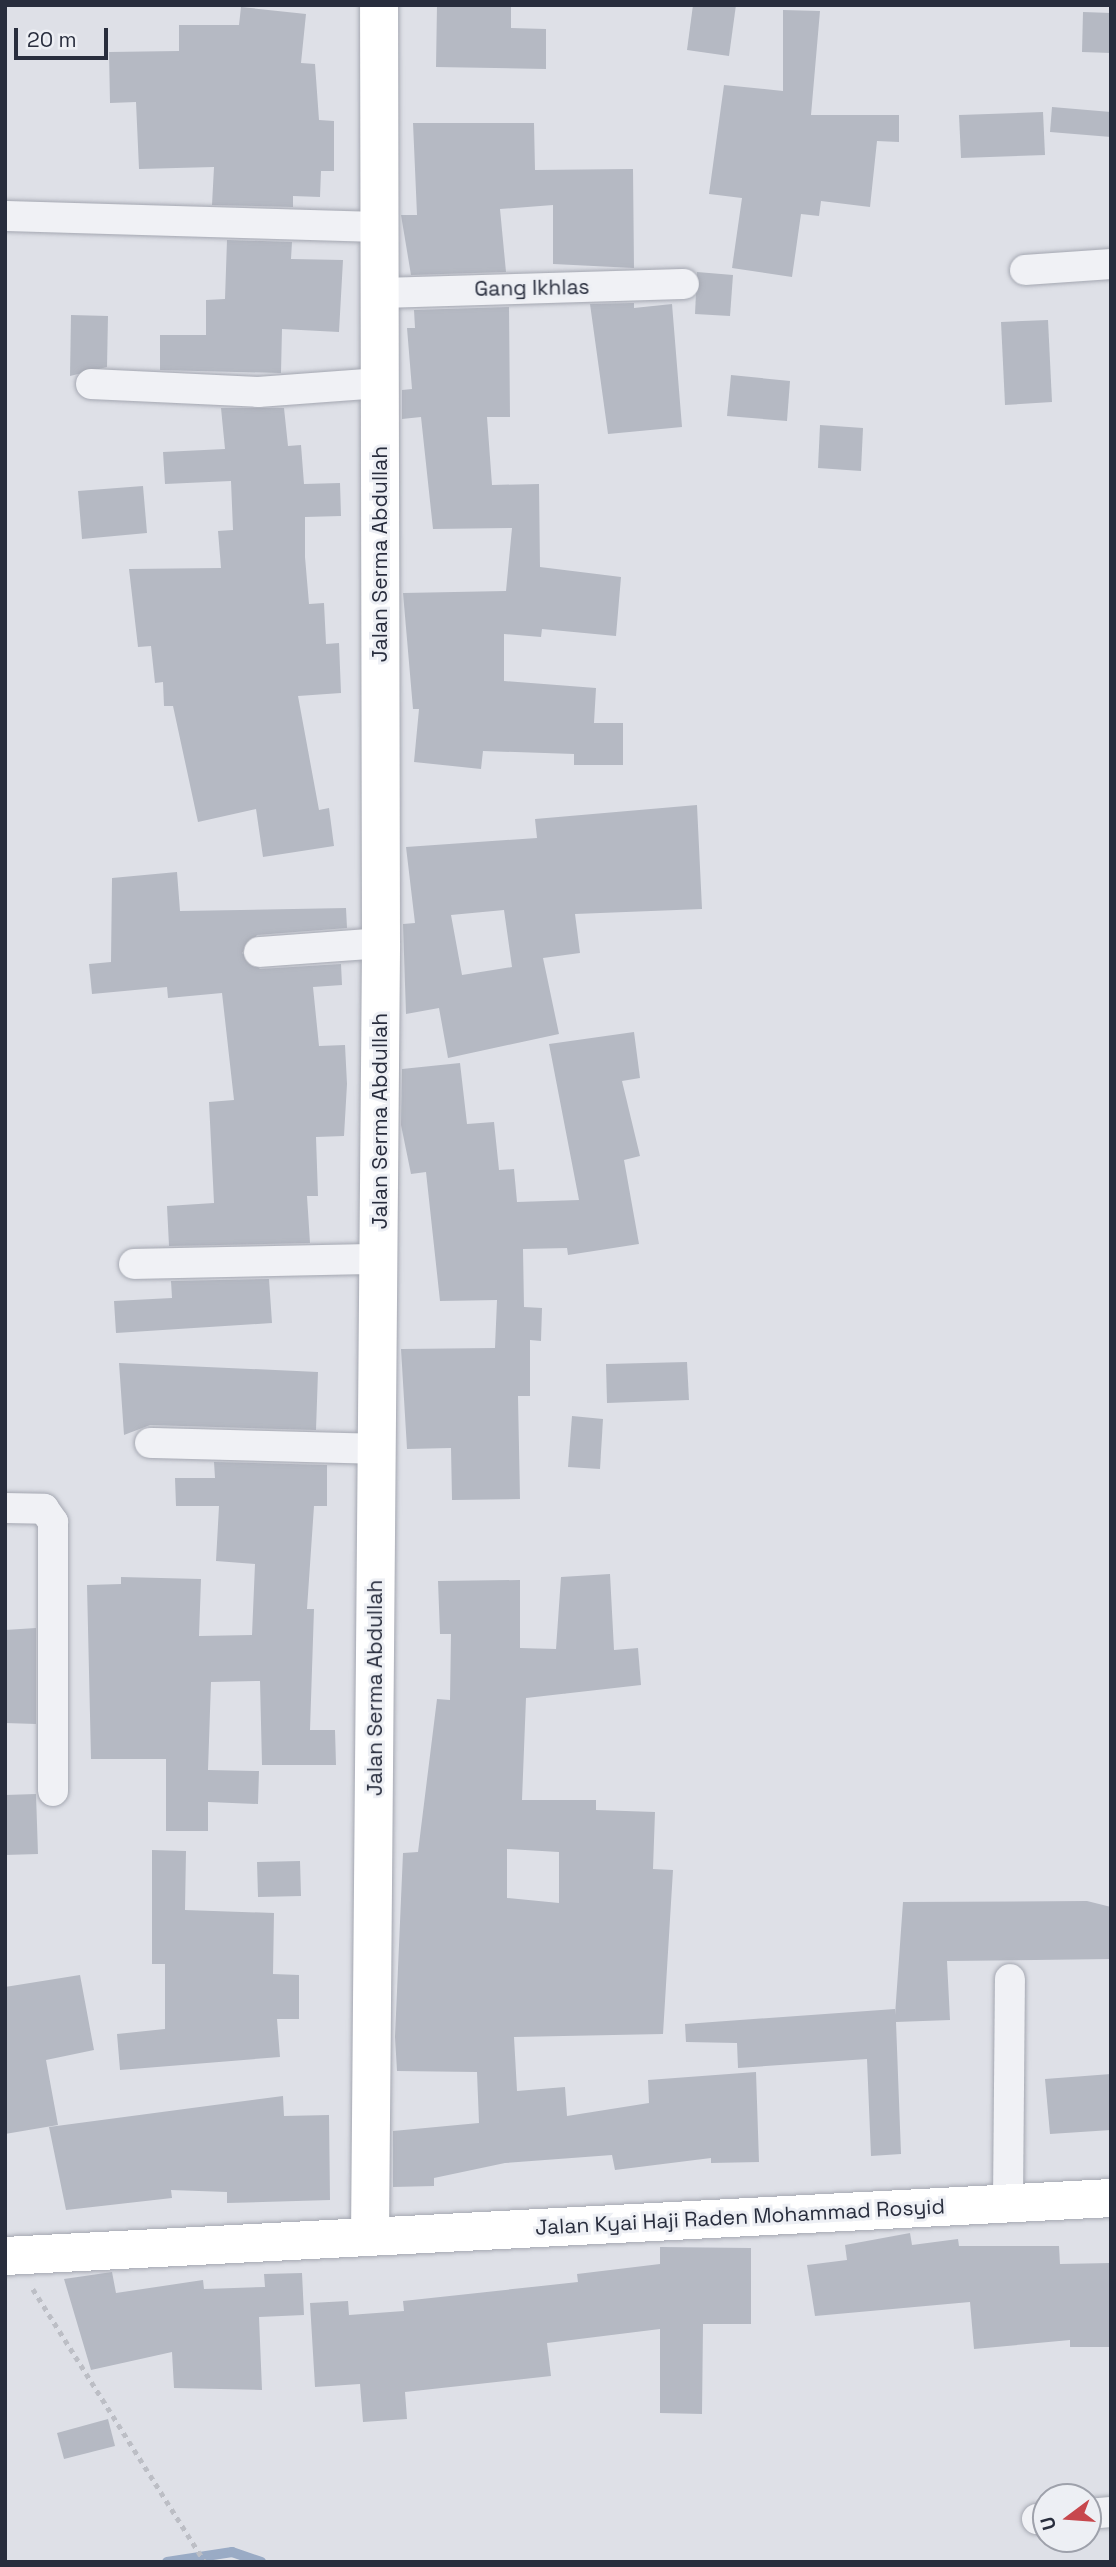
<!DOCTYPE html>
<style>
body{margin:0}
#map{position:relative;width:1116px;height:2567px;overflow:hidden;background:#dee0e7;font-family:"Space Grotesk",sans-serif}
div>[style]{position:absolute}
.stream>*{height:10px;margin:-5px;padding:0 5px;transform-origin:5px;border-radius:5px;background:#9aabc5}
.building>*{inset:0;background:#b5b9c3}
.path>*{height:4.5px;margin-top:-2.25px;transform-origin:0;background:repeating-linear-gradient(90deg,#bcbec5 0 5px,transparent 0 10px)}
.roads{filter:drop-shadow(0 0 2px #a4a7b1) drop-shadow(0 0 2px #a4a7b1)}
.street>*{height:30px;margin:-15px;padding:0 15px;transform-origin:15px;border-radius:15px;background:#f0f1f5}
.secondary>*{height:38px;margin:-19px;padding:0 19px;transform-origin:19px;border-radius:19px;background:#fff}
.primary>*{height:38px;margin:-19px;padding:0 19px;transform-origin:19px;border-radius:19px;background:#fff}
span{translate:-50% -50%;white-space:nowrap;text-align:center;line-height:1.15;-webkit-text-stroke:6px #edeff4;paint-order:stroke}
.street-label{font-size:21px;color:#282d3d}
.frame{position:absolute;inset:0;border:7px solid #282d3d;pointer-events:none}
.north{position:absolute;left:1032px;top:2483px;width:70px;height:70px;box-sizing:border-box;background:#edeff4;border:2px solid #9ea1ab;border-radius:50%;rotate:254deg;font-size:19px;font-weight:700;line-height:28px;text-align:center;color:#282d3d}
.north::after{content:'';display:block;margin:auto;width:24px;height:32px;background:#c7474d;clip-path:polygon(50% 0,100% 100%,50% 72%,0 100%)}
.scale{position:absolute;left:14px;top:28px;width:94px;height:32px;box-sizing:border-box;border:4px solid #282d3d;border-top:0;padding-left:9px;font-size:21px;line-height:24px;white-space:nowrap;color:#282d3d;-webkit-text-stroke:5px #edeff4;paint-order:stroke}
</style>
<div id="map">
<div class="stream">
<div style="left:167px;top:2562px;width:66px;rotate:-8.7deg"></div>
<div style="left:232px;top:2552px;width:31px;rotate:19deg"></div>
</div>
<div class="building">
<div style="clip-path:polygon(437px 5px,511px 5px,511px 28px,546px 29px,546px 69px,436px 67px)"></div>
<div style="clip-path:polygon(693px 5px,736px 5px,729px 56px,687px 50px)"></div>
<div style="clip-path:polygon(241px 7px,306px 14px,301px 63px,315px 64px,319px 120px,334px 121px,334px 171px,321px 171px,320px 197px,293px 196px,293px 207px,212px 205px,214px 167px,139px 169px,136px 102px,110px 103px,109px 52px,179px 51px,179px 25px,239px 25px)"></div>
<div style="clip-path:polygon(783px 10px,820px 11px,811px 115px,899px 115px,899px 142px,877px 141px,870px 207px,821px 201px,819px 216px,801px 214px,792px 277px,732px 268px,742px 198px,709px 194px,724px 85px,783px 91px)"></div>
<div style="clip-path:polygon(1083px 12px,1111px 13px,1111px 53px,1082px 52px)"></div>
<div style="clip-path:polygon(1052px 107px,1111px 112px,1111px 137px,1050px 132px)"></div>
<div style="clip-path:polygon(1043px 112px,1045px 155px,961px 158px,959px 115px)"></div>
<div style="clip-path:polygon(413px 123px,534px 123px,535px 170px,633px 169px,634px 268px,553px 264px,553px 205px,500px 209px,506px 272px,411px 275px,401px 215px,417px 215px)"></div>
<div style="clip-path:polygon(227px 240px,292px 242px,291px 259px,343px 260px,339px 332px,282px 329px,281px 373px,160px 370px,160px 335px,206px 335px,206px 300px,225px 299px)"></div>
<div style="clip-path:polygon(697px 272px,733px 275px,730px 316px,695px 314px)"></div>
<div style="clip-path:polygon(634px 303px,634px 308px,672px 304px,682px 427px,608px 434px,590px 304px)"></div>
<div style="clip-path:polygon(509px 307px,510px 417px,487px 417px,492px 485px,539px 484px,540px 567px,621px 577px,616px 636px,542px 629px,541px 637px,504px 634px,504px 681px,596px 688px,594px 723px,623px 723px,623px 765px,574px 765px,574px 754px,483px 751px,481px 769px,414px 762px,419px 709px,413px 709px,403px 593px,506px 591px,512px 528px,433px 529px,421px 417px,402px 419px,402px 390px,412px 389px,407px 328px,415px 328px,414px 310px)"></div>
<div style="clip-path:polygon(71px 315px,108px 316px,107px 367px,70px 376px)"></div>
<div style="clip-path:polygon(1048px 320px,1052px 402px,1005px 405px,1001px 322px)"></div>
<div style="clip-path:polygon(731px 375px,790px 381px,787px 421px,727px 416px)"></div>
<div style="clip-path:polygon(221px 408px,284px 408px,288px 446px,301px 445px,304px 484px,340px 483px,341px 516px,305px 517px,305px 557px,309px 604px,324px 603px,326px 644px,339px 643px,341px 693px,298px 696px,319px 810px,329px 808px,334px 846px,263px 857px,256px 809px,198px 822px,173px 706px,164px 706px,163px 682px,155px 683px,151px 646px,138px 647px,129px 569px,221px 568px,218px 531px,233px 530px,231px 481px,165px 484px,163px 452px,225px 449px)"></div>
<div style="clip-path:polygon(820px 425px,863px 428px,861px 471px,818px 468px)"></div>
<div style="clip-path:polygon(143px 486px,147px 533px,82px 539px,78px 491px)"></div>
<div style="clip-path:polygon(evenodd,697px 805px,702px 909px,575px 914px,580px 953px,543px 958px,559px 1034px,448px 1058px,439px 1008px,406px 1014px,403px 924px,415px 923px,406px 847px,537px 838px,535px 819px,697px 805px,504px 910px,512px 967px,462px 975px,451px 915px,504px 910px)"></div>
<div style="clip-path:polygon(177px 872px,180px 911px,346px 908px,347px 928px,257px 935px,242px 953px,260px 969px,341px 964px,342px 985px,313px 987px,319px 1046px,345px 1045px,347px 1084px,344px 1136px,316px 1137px,318px 1196px,307px 1196px,310px 1243px,169px 1246px,167px 1206px,214px 1203px,209px 1102px,234px 1100px,222px 993px,168px 998px,167px 987px,92px 994px,89px 964px,111px 962px,112px 878px)"></div>
<div style="clip-path:polygon(634px 1032px,640px 1078px,622px 1081px,640px 1156px,624px 1160px,639px 1244px,568px 1255px,567px 1248px,523px 1249px,524px 1307px,542px 1308px,541px 1341px,530px 1340px,530px 1396px,518px 1396px,520px 1499px,452px 1500px,451px 1448px,407px 1449px,401px 1349px,495px 1348px,497px 1300px,440px 1301px,426px 1172px,411px 1174px,401px 1125px,402px 1069px,460px 1063px,467px 1124px,494px 1122px,499px 1170px,514px 1169px,517px 1202px,579px 1200px,549px 1044px)"></div>
<div style="clip-path:polygon(269px 1279px,272px 1323px,116px 1333px,114px 1301px,172px 1298px,171px 1281px)"></div>
<div style="clip-path:polygon(687px 1362px,689px 1400px,607px 1403px,606px 1364px)"></div>
<div style="clip-path:polygon(119px 1363px,318px 1372px,316px 1430px,150px 1425px,124px 1435px)"></div>
<div style="clip-path:polygon(572px 1416px,603px 1419px,600px 1469px,568px 1467px)"></div>
<div style="clip-path:polygon(214px 1462px,327px 1465px,327px 1506px,314px 1506px,307px 1609px,314px 1609px,310px 1730px,335px 1730px,336px 1765px,262px 1765px,260px 1681px,211px 1682px,208px 1770px,259px 1771px,258px 1804px,208px 1802px,208px 1831px,166px 1831px,166px 1759px,91px 1759px,87px 1585px,121px 1584px,121px 1577px,201px 1579px,199px 1636px,252px 1635px,255px 1564px,216px 1561px,219px 1506px,176px 1506px,175px 1478px,215px 1478px)"></div>
<div style="clip-path:polygon(evenodd,610px 1574px,614px 1650px,638px 1648px,641px 1685px,526px 1698px,522px 1800px,596px 1800px,596px 1810px,655px 1812px,653px 1869px,673px 1870px,663px 2034px,514px 2037px,517px 2091px,565px 2087px,567px 2116px,649px 2103px,648px 2080px,756px 2072px,759px 2162px,711px 2163px,711px 2158px,615px 2170px,612px 2155px,505px 2163px,434px 2178px,434px 2186px,393px 2187px,393px 2131px,479px 2123px,477px 2072px,397px 2071px,395px 2037px,403px 1853px,418px 1852px,437px 1699px,450px 1700px,451px 1634px,440px 1634px,438px 1581px,520px 1580px,520px 1648px,556px 1649px,561px 1577px,610px 1574px,507px 1849px,559px 1852px,559px 1903px,507px 1898px,507px 1849px)"></div>
<div style="clip-path:polygon(36px 1628px,36px 1724px,5px 1723px,5px 1630px)"></div>
<div style="clip-path:polygon(36px 1794px,38px 1854px,5px 1855px,5px 1795px)"></div>
<div style="clip-path:polygon(152px 1850px,186px 1851px,185px 1910px,274px 1913px,273px 1974px,299px 1975px,299px 2019px,277px 2019px,280px 2057px,120px 2070px,117px 2034px,165px 2029px,165px 1964px,152px 1964px)"></div>
<div style="clip-path:polygon(300px 1861px,301px 1896px,258px 1897px,257px 1862px)"></div>
<div style="clip-path:polygon(1087px 1901px,1111px 1907px,1111px 1959px,947px 1961px,950px 2020px,896px 2022px,901px 2154px,871px 2156px,867px 2059px,738px 2068px,737px 2043px,686px 2042px,685px 2024px,895px 2009px,895px 2015px,903px 1902px)"></div>
<div style="clip-path:polygon(80px 1975px,94px 2050px,46px 2060px,58px 2125px,5px 2134px,5px 1987px)"></div>
<div style="clip-path:polygon(1111px 2074px,1111px 2130px,1050px 2134px,1045px 2079px)"></div>
<div style="clip-path:polygon(283px 2096px,284px 2116px,329px 2115px,330px 2200px,227px 2203px,227px 2192px,171px 2190px,172px 2198px,66px 2210px,49px 2127px)"></div>
<div style="clip-path:polygon(910px 2233px,912px 2245px,958px 2239px,959px 2246px,1059px 2246px,1060px 2264px,1110px 2263px,1111px 2347px,1070px 2347px,1070px 2340px,974px 2349px,970px 2302px,815px 2316px,807px 2265px,847px 2260px,845px 2245px)"></div>
<div style="clip-path:polygon(660px 2247px,751px 2248px,751px 2324px,703px 2324px,702px 2414px,660px 2413px,660px 2329px,547px 2343px,551px 2376px,405px 2392px,407px 2419px,363px 2422px,360px 2384px,315px 2387px,310px 2303px,348px 2301px,349px 2315px,404px 2311px,403px 2301px,578px 2282px,577px 2274px,660px 2264px)"></div>
<div style="clip-path:polygon(112px 2272px,116px 2293px,203px 2280px,204px 2289px,265px 2287px,264px 2274px,302px 2273px,304px 2315px,259px 2317px,262px 2390px,174px 2388px,172px 2352px,91px 2370px,64px 2279px)"></div>
<div style="clip-path:polygon(108px 2419px,115px 2446px,64px 2459px,57px 2433px)"></div>
</div>
<div class="path">
<div style="left:33px;top:2289px;width:323px;rotate:57.8deg"></div>
</div>
<div class="roads">
<div class="street">
<div style="left:5px;top:216px;width:375px;rotate:1.7deg"></div>
<div style="left:1025px;top:270px;width:86px;rotate:-4deg"></div>
<div style="left:380px;top:293px;width:304px;rotate:-1.7deg"></div>
<div style="left:91px;top:384px;width:167px;rotate:2.7deg"></div>
<div style="left:258px;top:392px;width:122px;rotate:-4.2deg"></div>
<div style="left:259px;top:952px;width:122px;rotate:-4.2deg"></div>
<div style="left:134px;top:1264px;width:245px;rotate:-1.2deg"></div>
<div style="left:150px;top:1443px;width:227px;rotate:1.5deg"></div>
<div style="left:5px;top:1508px;width:39px;rotate:1deg"></div>
<div style="left:44px;top:1509px;width:16px;rotate:55deg"></div>
<div style="left:53px;top:1522px;width:269px;rotate:90deg"></div>
<div style="left:1008px;top:2202px;width:223px;rotate:-89.5deg"></div>
<div style="left:1088px;top:2514px;width:23px;rotate:-5deg"></div>
<div style="left:1037px;top:2519px;width:9px;rotate:-6deg"></div>
</div>
<div class="secondary">
<div style="left:370px;top:2237px;width:1294px;rotate:-89.51deg"></div>
<div style="left:381px;top:943px;width:938px;rotate:-90.12deg"></div>
</div>
<div class="primary">
<div style="left:5px;top:2256px;width:1108px;rotate:-3deg"></div>
</div>
</div>
<div class="street-label">
<span style="left:532px;top:288px;rotate:-1deg">Gang Ikhlas</span>
<span style="left:380px;top:554px;rotate:-90deg">Jalan Serma Abdullah</span>
<span style="left:380px;top:1121px;rotate:-90deg">Jalan Serma Abdullah</span>
<span style="left:375px;top:1688px;rotate:-90deg">Jalan Serma Abdullah</span>
<span style="left:740px;top:2217px;rotate:-3deg">Jalan Kyai Haji Raden Mohammad Rosyid</span>
</div>
<div class="frame"></div>
<div class="north">U</div>
<div class="scale">20 m</div>
</div>
